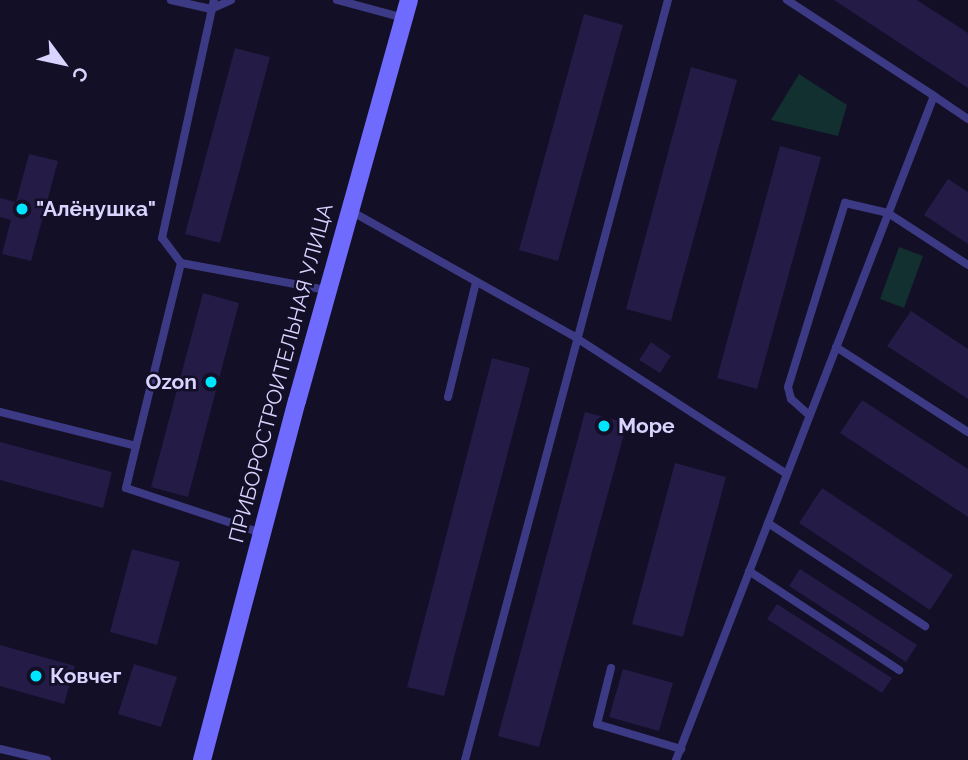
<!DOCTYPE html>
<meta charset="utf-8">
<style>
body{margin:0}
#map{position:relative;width:968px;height:760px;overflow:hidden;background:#130f26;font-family:Raleway,sans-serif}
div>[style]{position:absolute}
.green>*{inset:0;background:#12302f}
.building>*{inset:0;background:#241b47}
.service>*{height:8px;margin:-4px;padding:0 4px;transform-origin:4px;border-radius:4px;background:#3d3a85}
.secondary>*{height:18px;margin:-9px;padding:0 9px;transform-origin:9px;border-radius:9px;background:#6f6bff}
.dots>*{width:19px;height:19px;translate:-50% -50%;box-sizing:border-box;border:4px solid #130f26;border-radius:50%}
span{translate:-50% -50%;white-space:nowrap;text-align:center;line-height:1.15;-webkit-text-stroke:5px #130f26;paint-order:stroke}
.poi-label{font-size:21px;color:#d9d4ff;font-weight:700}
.left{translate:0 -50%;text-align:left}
.right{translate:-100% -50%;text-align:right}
.street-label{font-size:21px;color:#d9d4ff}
.north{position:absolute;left:28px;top:28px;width:70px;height:70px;-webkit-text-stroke:5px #130f26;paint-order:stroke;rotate:123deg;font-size:19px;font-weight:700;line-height:28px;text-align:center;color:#d9d4ff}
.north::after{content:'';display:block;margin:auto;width:24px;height:32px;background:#d9d4ff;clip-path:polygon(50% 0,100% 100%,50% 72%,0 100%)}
</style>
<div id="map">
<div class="green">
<div style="clip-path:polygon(799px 74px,847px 105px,838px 136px,771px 120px)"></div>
<div style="clip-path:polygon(899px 247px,923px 256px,904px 308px,880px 299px)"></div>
</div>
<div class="building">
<div style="clip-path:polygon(834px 0,917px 0,968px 33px,968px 88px)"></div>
<div style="clip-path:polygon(584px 14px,623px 25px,558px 261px,519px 250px)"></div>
<div style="clip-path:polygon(235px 48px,270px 57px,220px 243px,185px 234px)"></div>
<div style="clip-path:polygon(691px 67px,737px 80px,671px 321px,626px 309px)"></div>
<div style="clip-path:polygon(780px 146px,821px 157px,757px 389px,717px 378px)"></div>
<div style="clip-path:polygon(29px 154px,58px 161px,31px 261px,2px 254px,11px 220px,0 217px,0 198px,16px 202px)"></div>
<div style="clip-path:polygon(948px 179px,968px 192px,968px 244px,924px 215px)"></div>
<div style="clip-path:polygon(203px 293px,239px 303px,188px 497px,151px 487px)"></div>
<div style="clip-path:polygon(911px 311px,968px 349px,968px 399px,887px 346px)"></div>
<div style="clip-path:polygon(651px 342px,671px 356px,660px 373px,639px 360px)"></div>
<div style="clip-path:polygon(492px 358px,530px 368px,444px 696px,407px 687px)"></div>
<div style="clip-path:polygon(862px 400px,968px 469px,968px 517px,840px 433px)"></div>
<div style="clip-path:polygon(585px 412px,627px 423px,539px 747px,498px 736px)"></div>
<div style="clip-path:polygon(0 442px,112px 472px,103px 508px,0 480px)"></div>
<div style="clip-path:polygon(675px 463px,726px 477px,683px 637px,632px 624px)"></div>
<div style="clip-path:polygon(822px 488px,953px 575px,930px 610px,799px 523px)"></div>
<div style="clip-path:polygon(132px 549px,180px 562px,157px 645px,110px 632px)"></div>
<div style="clip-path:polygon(800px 569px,917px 645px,906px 662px,789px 586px)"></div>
<div style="clip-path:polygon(777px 604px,892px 678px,882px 693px,767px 619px)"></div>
<div style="clip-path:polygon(0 645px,75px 666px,64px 704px,0 686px)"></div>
<div style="clip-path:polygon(134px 664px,177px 677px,161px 727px,118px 714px)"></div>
<div style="clip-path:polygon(623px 669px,673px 683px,659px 731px,609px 717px)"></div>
</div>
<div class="service">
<div style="left:171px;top:0;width:41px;rotate:12.7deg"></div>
<div style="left:211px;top:9px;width:22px;rotate:-24deg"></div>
<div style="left:337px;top:0;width:69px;rotate:15deg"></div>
<div style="left:787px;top:0;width:176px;rotate:33.1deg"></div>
<div style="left:349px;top:210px;width:259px;rotate:29.3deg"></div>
<div style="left:575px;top:337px;width:252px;rotate:32.9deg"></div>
<div style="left:181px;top:263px;width:31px;rotate:-127deg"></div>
<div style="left:162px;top:238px;width:244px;rotate:-77.7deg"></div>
<div style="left:836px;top:347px;width:157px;rotate:32.8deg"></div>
<div style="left:448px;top:397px;width:118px;rotate:-76.3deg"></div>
<div style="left:0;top:412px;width:140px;rotate:14deg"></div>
<div style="left:136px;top:446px;width:43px;rotate:103.4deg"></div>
<div style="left:126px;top:488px;width:142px;rotate:18.4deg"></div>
<div style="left:809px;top:415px;width:24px;rotate:-138deg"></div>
<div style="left:791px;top:399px;width:12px;rotate:-104deg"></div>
<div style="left:788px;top:387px;width:193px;rotate:-72.8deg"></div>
<div style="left:845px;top:203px;width:44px;rotate:13.1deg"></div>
<div style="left:888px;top:213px;width:95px;rotate:33deg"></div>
<div style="left:136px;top:446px;width:188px;rotate:-76.2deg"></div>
<div style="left:181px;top:263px;width:148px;rotate:10.5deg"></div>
<div style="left:768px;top:523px;width:188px;rotate:33.3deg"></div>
<div style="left:749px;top:571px;width:180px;rotate:33.4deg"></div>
<div style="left:611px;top:668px;width:58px;rotate:104deg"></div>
<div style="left:597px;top:724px;width:88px;rotate:16.6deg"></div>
<div style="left:0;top:749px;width:48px;rotate:13.2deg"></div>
<div style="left:465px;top:760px;width:787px;rotate:-75.05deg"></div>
<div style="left:676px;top:760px;width:712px;rotate:-68.77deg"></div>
<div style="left:934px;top:96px;width:41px;rotate:34.1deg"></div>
</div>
<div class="secondary">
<div style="left:202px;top:760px;width:371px;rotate:-75.2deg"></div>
<div style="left:297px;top:401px;width:416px;rotate:-74.4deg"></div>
</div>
<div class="dots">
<div style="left:22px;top:209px;background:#00e5ff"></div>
<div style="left:211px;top:382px;background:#00e5ff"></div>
<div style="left:604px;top:426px;background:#00e5ff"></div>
<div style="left:36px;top:676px;background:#00e5ff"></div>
</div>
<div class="poi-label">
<span class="left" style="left:36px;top:209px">"Алёнушка"</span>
<span class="right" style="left:197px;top:382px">Ozon</span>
<span class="left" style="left:618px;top:426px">Море</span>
<span class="left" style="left:50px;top:676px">Ковчег</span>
</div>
<div class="street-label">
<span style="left:281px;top:373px;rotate:-75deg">ПРИБОРОСТРОИТЕЛЬНАЯ УЛИЦА</span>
</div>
<div class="north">С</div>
</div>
